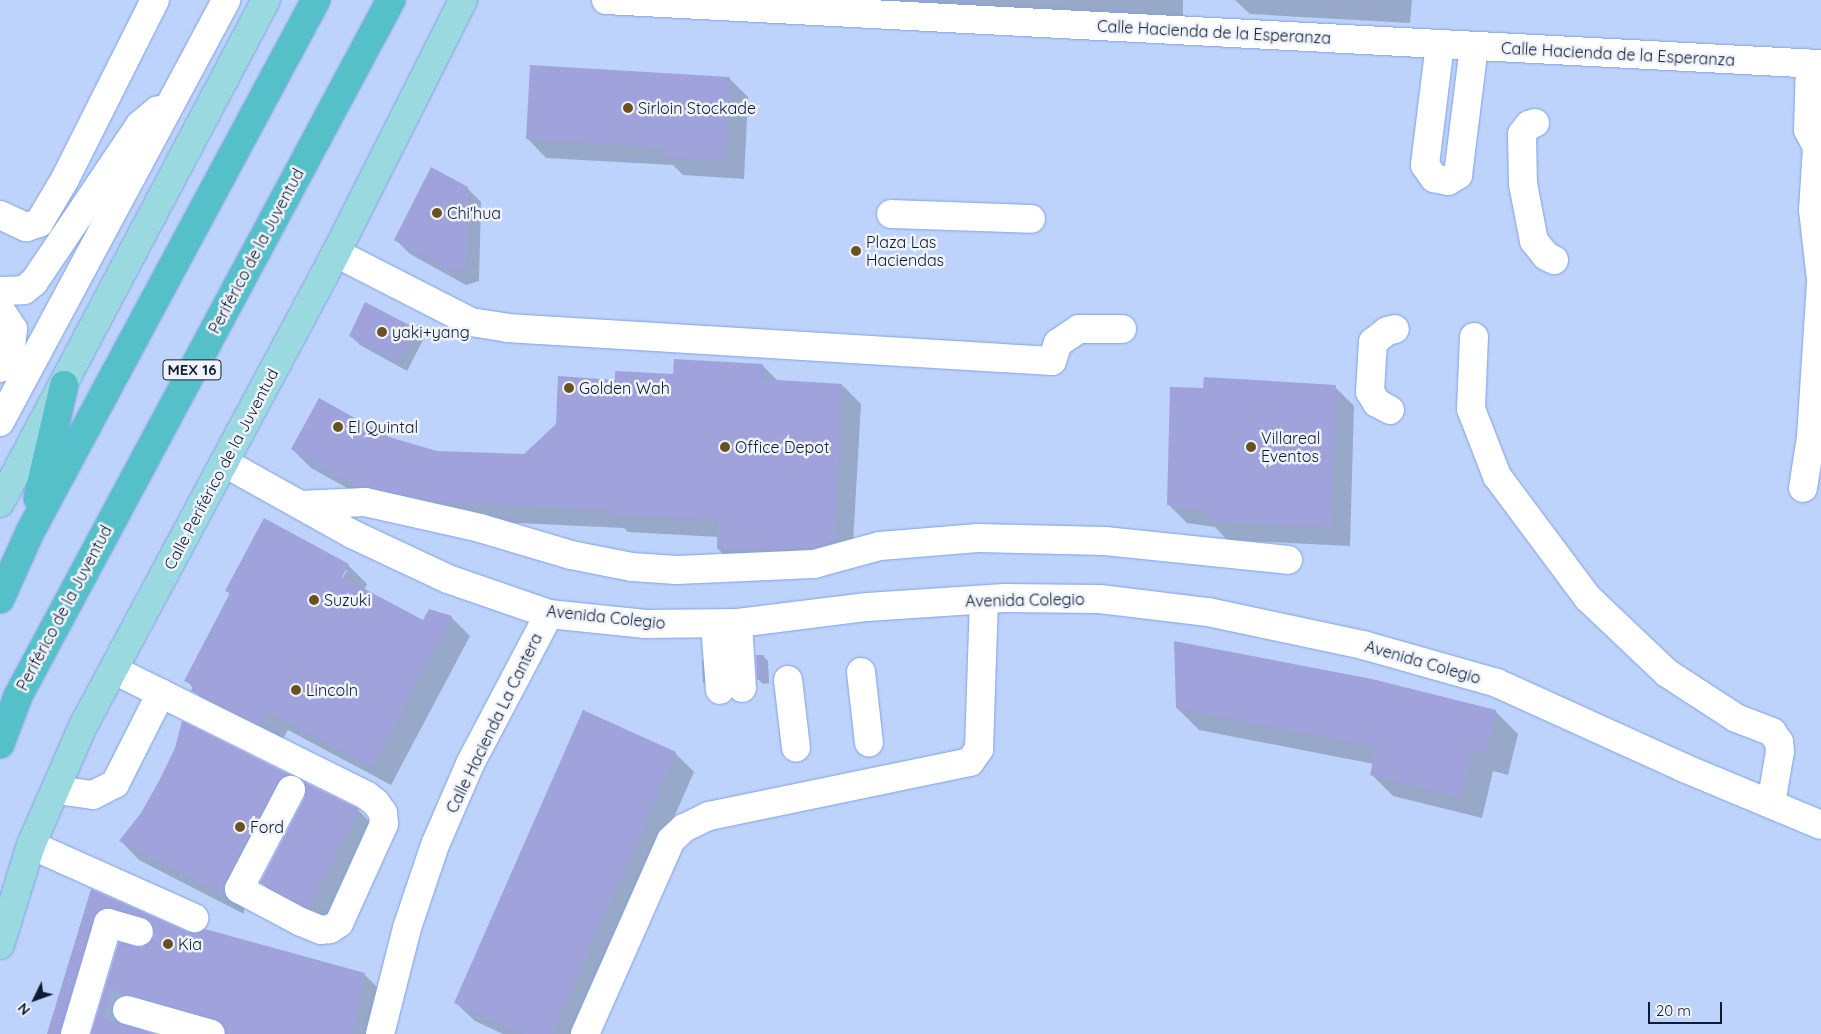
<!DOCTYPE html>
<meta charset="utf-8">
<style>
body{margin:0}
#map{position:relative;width:1821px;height:1034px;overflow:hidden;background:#bdd3fb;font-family:Quicksand,sans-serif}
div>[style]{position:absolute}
.shadow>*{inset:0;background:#0003}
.building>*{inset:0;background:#a0a2dc}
.minor-tunnel>*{height:28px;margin-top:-14px;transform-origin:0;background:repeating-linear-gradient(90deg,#9aaed3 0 28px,transparent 0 42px)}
.roads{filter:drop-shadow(0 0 1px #80a2e1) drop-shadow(0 0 1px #80a2e1)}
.minor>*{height:28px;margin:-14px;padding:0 14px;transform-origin:14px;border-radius:14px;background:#fff}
.major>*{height:28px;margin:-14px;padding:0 14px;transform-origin:14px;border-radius:14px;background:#9ad9df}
.highway>*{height:28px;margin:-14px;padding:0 14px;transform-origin:14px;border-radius:14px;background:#56c0c9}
.dots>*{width:14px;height:14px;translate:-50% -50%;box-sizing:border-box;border:2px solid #eff3fa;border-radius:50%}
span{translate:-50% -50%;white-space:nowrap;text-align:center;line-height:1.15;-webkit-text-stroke:5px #eff3fa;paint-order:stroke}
.shield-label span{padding:1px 4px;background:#eff3fa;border:1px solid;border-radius:4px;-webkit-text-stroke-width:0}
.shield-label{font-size:15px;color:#101c34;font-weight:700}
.street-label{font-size:16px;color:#101c34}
.poi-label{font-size:16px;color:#101c34}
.left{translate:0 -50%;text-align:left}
.north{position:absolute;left:10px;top:974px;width:50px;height:50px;-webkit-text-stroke:4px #eff3fa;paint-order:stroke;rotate:228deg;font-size:14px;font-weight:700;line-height:20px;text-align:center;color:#101c34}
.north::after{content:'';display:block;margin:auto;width:18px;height:22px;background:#101c34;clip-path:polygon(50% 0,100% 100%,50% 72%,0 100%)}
.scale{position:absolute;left:1648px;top:1002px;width:74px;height:22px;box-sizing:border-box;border:2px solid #101c34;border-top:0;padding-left:6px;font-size:15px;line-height:18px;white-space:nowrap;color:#101c34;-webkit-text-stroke:4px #eff3fa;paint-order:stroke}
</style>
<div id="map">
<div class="shadow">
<div style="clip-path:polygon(783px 0,1183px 0,1183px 19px)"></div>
<div style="clip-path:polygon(1235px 0,1412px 0,1410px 23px,1250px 14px)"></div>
<div style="clip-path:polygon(729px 78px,748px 97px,744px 179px,683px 175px,673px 165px,546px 158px,528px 139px)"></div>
<div style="clip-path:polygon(467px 188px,481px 202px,479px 281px,466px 285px,410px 254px,395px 239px)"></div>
<div style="clip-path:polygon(414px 329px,424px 338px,407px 371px,360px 345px,351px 336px)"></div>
<div style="clip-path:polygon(762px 365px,779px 382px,842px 385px,861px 404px,852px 561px,737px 568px,718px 549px,719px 537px,628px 532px,624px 528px,456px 520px,378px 505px,311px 468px,292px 449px,388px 438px,436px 452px,525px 455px,616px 381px)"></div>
<div style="clip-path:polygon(1335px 387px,1354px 406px,1350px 546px,1227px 540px,1215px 527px,1187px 523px,1168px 504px)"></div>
<div style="clip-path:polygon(evenodd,348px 565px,367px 584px,364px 590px,423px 622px,451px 617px,470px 636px,391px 785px,288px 730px,280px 743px,211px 709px,186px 680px,231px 595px,227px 591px,348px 565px,345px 570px,347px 570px,340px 583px,338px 582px,345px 570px)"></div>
<div style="clip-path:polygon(763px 656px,768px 661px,769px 683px,763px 684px,758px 679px)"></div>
<div style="clip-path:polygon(702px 660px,706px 664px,706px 685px,703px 682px)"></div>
<div style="clip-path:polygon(1371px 680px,1496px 712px,1518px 734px,1508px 775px,1493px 771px,1482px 818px,1393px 796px,1371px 774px,1374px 764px,1199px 730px,1177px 708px)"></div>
<div style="clip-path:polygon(675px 753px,694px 772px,578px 1034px,503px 1034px,475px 1021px,456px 1003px)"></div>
<div style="clip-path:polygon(289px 776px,306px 793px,358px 810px,377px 829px,327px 926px,280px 901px,262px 882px,306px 795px,296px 801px,244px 901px,244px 914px,139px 860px,121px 841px)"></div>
<div style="clip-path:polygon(92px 891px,187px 933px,196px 935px,205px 930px,365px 975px,383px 993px,374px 1034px,223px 1034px,130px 1024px,130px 1028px,150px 1034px,93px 1034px,143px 949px,155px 937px,154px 934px,132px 926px,116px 930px,82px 1034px,48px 1034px)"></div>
</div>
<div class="building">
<div style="clip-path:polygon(530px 65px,730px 77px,725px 161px,663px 157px,663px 147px,526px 139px)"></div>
<div style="clip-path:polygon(431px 167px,468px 187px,466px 266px,451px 271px,394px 240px)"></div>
<div style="clip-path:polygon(365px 302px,415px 328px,398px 362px,349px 336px)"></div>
<div style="clip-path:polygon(674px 359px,763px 364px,762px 379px,842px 384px,834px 542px,812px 548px,717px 549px,718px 520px,608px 514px,608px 510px,436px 502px,358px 487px,291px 449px,319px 398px,389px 437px,437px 451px,524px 454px,556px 424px,558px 376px,615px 380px,615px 371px,673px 374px)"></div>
<div style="clip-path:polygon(1204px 377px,1336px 385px,1331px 527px,1207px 521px,1207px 511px,1167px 505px,1170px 387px,1203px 388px)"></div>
<div style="clip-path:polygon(264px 518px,349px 564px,342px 577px,423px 620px,429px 609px,452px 616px,372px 767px,268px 712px,261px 726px,191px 691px,193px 685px,184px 681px,230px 593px,225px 591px)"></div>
<div style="clip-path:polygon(1174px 641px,1372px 679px,1496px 710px,1486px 754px,1472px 750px,1460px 797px,1370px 775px,1376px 747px,1176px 708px)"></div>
<div style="clip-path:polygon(756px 655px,764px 655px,765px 679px,757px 680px)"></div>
<div style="clip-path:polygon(583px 710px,676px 752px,552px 1034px,524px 1034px,454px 1003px)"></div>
<div style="clip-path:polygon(182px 721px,290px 775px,277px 783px,225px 882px,225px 896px,119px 841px,141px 813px,159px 781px,175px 748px)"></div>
<div style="clip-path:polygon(304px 782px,359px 809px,308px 908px,260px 883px,305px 797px)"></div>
<div style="clip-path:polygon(91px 889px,188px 932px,196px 933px,205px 929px,365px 973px,352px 1034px,226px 1034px,223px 1024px,215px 1019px,124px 995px,112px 1005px,115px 1020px,154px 1034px,91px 1034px,119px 942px,142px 947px,154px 936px,154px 928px,144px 917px,105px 908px,93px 919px,60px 1034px,47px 1034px)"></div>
</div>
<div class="minor-tunnel">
<div style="left:107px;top:1004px;width:21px;rotate:17deg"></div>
</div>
<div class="roads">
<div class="minor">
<div style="left:606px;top:0;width:1217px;rotate:3.02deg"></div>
<div style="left:1440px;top:44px;width:122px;rotate:97.1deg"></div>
<div style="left:1425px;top:165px;width:16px;rotate:55deg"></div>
<div style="left:1434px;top:178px;width:14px;rotate:12deg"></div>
<div style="left:1448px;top:181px;width:12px;rotate:-31deg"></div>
<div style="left:1458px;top:175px;width:130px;rotate:-82.9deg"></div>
<div style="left:1810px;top:64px;width:66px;rotate:91.7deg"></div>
<div style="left:1808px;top:130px;width:19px;rotate:62deg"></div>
<div style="left:1817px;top:147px;width:6px;rotate:-45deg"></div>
<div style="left:1535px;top:123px;width:6px;rotate:162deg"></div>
<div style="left:1529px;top:125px;width:11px;rotate:128deg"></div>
<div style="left:1522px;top:134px;width:50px;rotate:88.9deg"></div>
<div style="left:1523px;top:184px;width:58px;rotate:79.1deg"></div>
<div style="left:1534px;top:241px;width:19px;rotate:51deg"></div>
<div style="left:1546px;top:256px;width:9px;rotate:27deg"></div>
<div style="left:1817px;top:147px;width:63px;rotate:93.6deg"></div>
<div style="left:1813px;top:210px;width:69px;rotate:83.4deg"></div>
<div style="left:891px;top:214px;width:140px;rotate:2deg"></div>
<div style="left:0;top:215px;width:29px;rotate:25deg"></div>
<div style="left:26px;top:227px;width:14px;rotate:-17deg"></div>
<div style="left:39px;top:223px;width:51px;rotate:-59.4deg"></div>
<div style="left:65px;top:179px;width:200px;rotate:-63.3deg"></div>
<div style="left:336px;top:253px;width:152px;rotate:27.1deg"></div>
<div style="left:471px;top:322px;width:36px;rotate:9deg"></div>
<div style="left:507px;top:328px;width:546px;rotate:3.47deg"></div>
<div style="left:1052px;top:361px;width:19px;rotate:-72deg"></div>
<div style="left:1058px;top:343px;width:25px;rotate:-34deg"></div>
<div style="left:1079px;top:329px;width:43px"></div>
<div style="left:0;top:291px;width:24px;rotate:-2deg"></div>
<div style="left:24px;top:290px;width:13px;rotate:-39deg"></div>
<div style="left:34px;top:282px;width:189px;rotate:-56deg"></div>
<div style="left:140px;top:125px;width:23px;rotate:-40deg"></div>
<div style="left:0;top:309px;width:24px;rotate:57deg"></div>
<div style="left:13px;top:329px;width:19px;rotate:96deg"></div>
<div style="left:11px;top:348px;width:23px;rotate:119deg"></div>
<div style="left:1474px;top:337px;width:72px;rotate:92.4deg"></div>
<div style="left:1471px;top:409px;width:72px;rotate:68.8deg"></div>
<div style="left:1497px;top:476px;width:152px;rotate:53.3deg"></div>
<div style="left:1588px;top:598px;width:109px;rotate:43.5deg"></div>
<div style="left:1667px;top:673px;width:82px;rotate:33.1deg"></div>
<div style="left:1736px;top:718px;width:39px;rotate:21deg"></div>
<div style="left:1772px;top:732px;width:12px;rotate:55deg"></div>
<div style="left:1779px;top:742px;width:9px;rotate:84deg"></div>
<div style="left:1780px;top:751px;width:54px;rotate:99.6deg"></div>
<div style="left:1390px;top:410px;width:15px;rotate:-152deg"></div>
<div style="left:1377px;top:403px;width:13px;rotate:-122deg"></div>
<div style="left:1370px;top:392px;width:50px;rotate:-86.6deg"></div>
<div style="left:1373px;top:342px;width:18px;rotate:-38deg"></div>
<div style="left:1387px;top:331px;width:8px;rotate:-14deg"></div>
<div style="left:0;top:422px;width:479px;rotate:-61.8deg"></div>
<div style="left:225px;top:463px;width:145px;rotate:29.2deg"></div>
<div style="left:352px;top:534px;width:106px;rotate:25.1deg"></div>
<div style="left:448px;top:579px;width:107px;rotate:19.1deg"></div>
<div style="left:549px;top:614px;width:97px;rotate:5.9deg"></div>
<div style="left:645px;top:624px;width:93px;rotate:-0.6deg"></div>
<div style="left:738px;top:623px;width:130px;rotate:-7.1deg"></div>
<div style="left:867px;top:607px;width:138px;rotate:-3.7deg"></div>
<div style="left:1005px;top:598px;width:95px;rotate:0.6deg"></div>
<div style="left:1100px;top:599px;width:109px;rotate:6.9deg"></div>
<div style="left:1208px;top:612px;width:158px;rotate:12deg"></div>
<div style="left:1363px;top:645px;width:139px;rotate:15.8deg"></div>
<div style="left:1497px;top:683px;width:205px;rotate:24.4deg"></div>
<div style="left:1684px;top:768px;width:148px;rotate:22.6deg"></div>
<div style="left:1803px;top:488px;width:52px;rotate:-81.1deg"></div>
<div style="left:1811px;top:437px;width:153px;rotate:-86.3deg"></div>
<div style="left:300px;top:505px;width:65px;rotate:-2.6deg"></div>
<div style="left:365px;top:502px;width:118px;rotate:12.7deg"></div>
<div style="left:480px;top:528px;width:95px;rotate:16.5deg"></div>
<div style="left:571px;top:555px;width:62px;rotate:11.1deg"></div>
<div style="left:632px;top:567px;width:45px;rotate:3.8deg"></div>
<div style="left:677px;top:570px;width:137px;rotate:-2.5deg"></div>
<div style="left:814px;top:564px;width:68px;rotate:-15.3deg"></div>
<div style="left:880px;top:546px;width:98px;rotate:-4.7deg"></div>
<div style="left:978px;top:538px;width:127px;rotate:1.4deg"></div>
<div style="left:1105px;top:541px;width:184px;rotate:5.9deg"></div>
<div style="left:738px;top:623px;width:65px;rotate:86.5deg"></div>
<div style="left:715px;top:624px;width:66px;rotate:85.7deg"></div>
<div style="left:114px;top:670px;width:281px;rotate:26.4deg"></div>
<div style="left:366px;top:795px;width:13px;rotate:39deg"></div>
<div style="left:376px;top:803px;width:12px;rotate:55deg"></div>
<div style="left:383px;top:813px;width:11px;rotate:85deg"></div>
<div style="left:384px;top:824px;width:109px;rotate:114.4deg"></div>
<div style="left:339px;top:923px;width:11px;rotate:146deg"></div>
<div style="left:330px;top:929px;width:9px;rotate:174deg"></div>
<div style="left:321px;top:930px;width:22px;rotate:-158deg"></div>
<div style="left:301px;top:922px;width:70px;rotate:-152deg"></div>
<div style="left:239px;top:889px;width:112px;rotate:-62.3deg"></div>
<div style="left:861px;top:672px;width:71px;rotate:83.6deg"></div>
<div style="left:788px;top:680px;width:68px;rotate:83.3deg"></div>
<div style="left:57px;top:790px;width:36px;rotate:8deg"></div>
<div style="left:93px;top:795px;width:25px;rotate:-27deg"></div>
<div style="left:115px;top:784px;width:102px;rotate:-63.2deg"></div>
<div style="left:31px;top:845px;width:179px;rotate:24.1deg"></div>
<div style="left:127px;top:1010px;width:87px;rotate:15.9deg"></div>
<div style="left:75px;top:1034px;width:116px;rotate:-73.4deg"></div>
<div style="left:108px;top:923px;width:32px;rotate:16deg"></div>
<div style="left:380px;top:1034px;width:109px;rotate:-75.7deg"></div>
<div style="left:407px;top:928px;width:88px;rotate:-71.4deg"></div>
<div style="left:435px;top:845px;width:90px;rotate:-66.6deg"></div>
<div style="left:471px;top:762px;width:167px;rotate:-62.2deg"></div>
<div style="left:585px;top:1034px;width:212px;rotate:-66.1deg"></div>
<div style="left:671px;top:840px;width:18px;rotate:-43deg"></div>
<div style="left:684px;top:828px;width:28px;rotate:-26deg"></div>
<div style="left:709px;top:816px;width:267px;rotate:-11.7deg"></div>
<div style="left:970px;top:762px;width:16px;rotate:-55deg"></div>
<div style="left:979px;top:749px;width:149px;rotate:-88.1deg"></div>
</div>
<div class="major">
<div style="left:0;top:503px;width:569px;rotate:-62.13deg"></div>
<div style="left:0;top:945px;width:105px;rotate:-72.8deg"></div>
<div style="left:31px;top:845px;width:128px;rotate:-66.4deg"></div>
<div style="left:82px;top:728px;width:539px;rotate:-61.86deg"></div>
<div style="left:336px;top:253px;width:283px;rotate:-63.3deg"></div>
</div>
<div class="highway">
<div style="left:38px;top:498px;width:116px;rotate:-77deg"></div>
<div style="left:0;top:599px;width:73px;rotate:-65.9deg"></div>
<div style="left:30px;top:532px;width:604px;rotate:-61.74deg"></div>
<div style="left:0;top:744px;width:51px;rotate:-69.4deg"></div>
<div style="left:18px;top:696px;width:790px;rotate:-61.81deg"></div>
</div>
</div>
<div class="dots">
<div style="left:628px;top:108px;background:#695121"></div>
<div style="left:437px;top:213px;background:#695121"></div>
<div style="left:856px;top:251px;background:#695121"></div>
<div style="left:382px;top:332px;background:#695121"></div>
<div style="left:569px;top:388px;background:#695121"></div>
<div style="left:338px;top:427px;background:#695121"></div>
<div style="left:725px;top:447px;background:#695121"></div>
<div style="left:1251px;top:447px;background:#695121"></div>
<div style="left:314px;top:600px;background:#695121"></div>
<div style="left:296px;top:690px;background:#695121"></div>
<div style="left:240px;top:827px;background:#695121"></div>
<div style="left:168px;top:944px;background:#695121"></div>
</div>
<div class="shield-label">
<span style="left:192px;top:370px">MEX 16</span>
</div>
<div class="street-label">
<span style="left:1214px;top:32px;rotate:3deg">Calle Hacienda de la Esperanza</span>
<span style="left:1618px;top:54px;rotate:3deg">Calle Hacienda de la Esperanza</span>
<span style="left:256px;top:251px;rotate:-62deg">Periférico de la Juventud</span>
<span style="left:221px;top:469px;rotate:-62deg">Calle Periférico de la Juventud</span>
<span style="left:1025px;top:600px;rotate:-1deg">Avenida Colegio</span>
<span style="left:64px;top:608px;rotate:-62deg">Periférico de la Juventud</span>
<span style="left:606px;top:617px;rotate:6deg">Avenida Colegio</span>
<span style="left:1423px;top:662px;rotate:16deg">Avenida Colegio</span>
<span style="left:494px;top:723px;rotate:-64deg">Calle Hacienda La Cantera</span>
</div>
<div class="poi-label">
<span class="left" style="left:638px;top:108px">Sirloin Stockade</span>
<span class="left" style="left:447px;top:213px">Chi'hua</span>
<span class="left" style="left:866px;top:251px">Plaza Las<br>Haciendas</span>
<span class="left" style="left:392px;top:332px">yaki+yang</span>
<span class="left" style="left:579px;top:388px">Golden Wah</span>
<span class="left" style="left:348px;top:427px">El Quintal</span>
<span class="left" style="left:1261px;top:447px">Villareal<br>Eventos</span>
<span class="left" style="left:735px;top:447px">Office Depot</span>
<span class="left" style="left:324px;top:600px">Suzuki</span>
<span class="left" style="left:306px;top:690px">Lincoln</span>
<span class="left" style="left:250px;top:827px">Ford</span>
<span class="left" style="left:178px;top:944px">Kia</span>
</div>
<div class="north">N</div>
<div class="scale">20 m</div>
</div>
